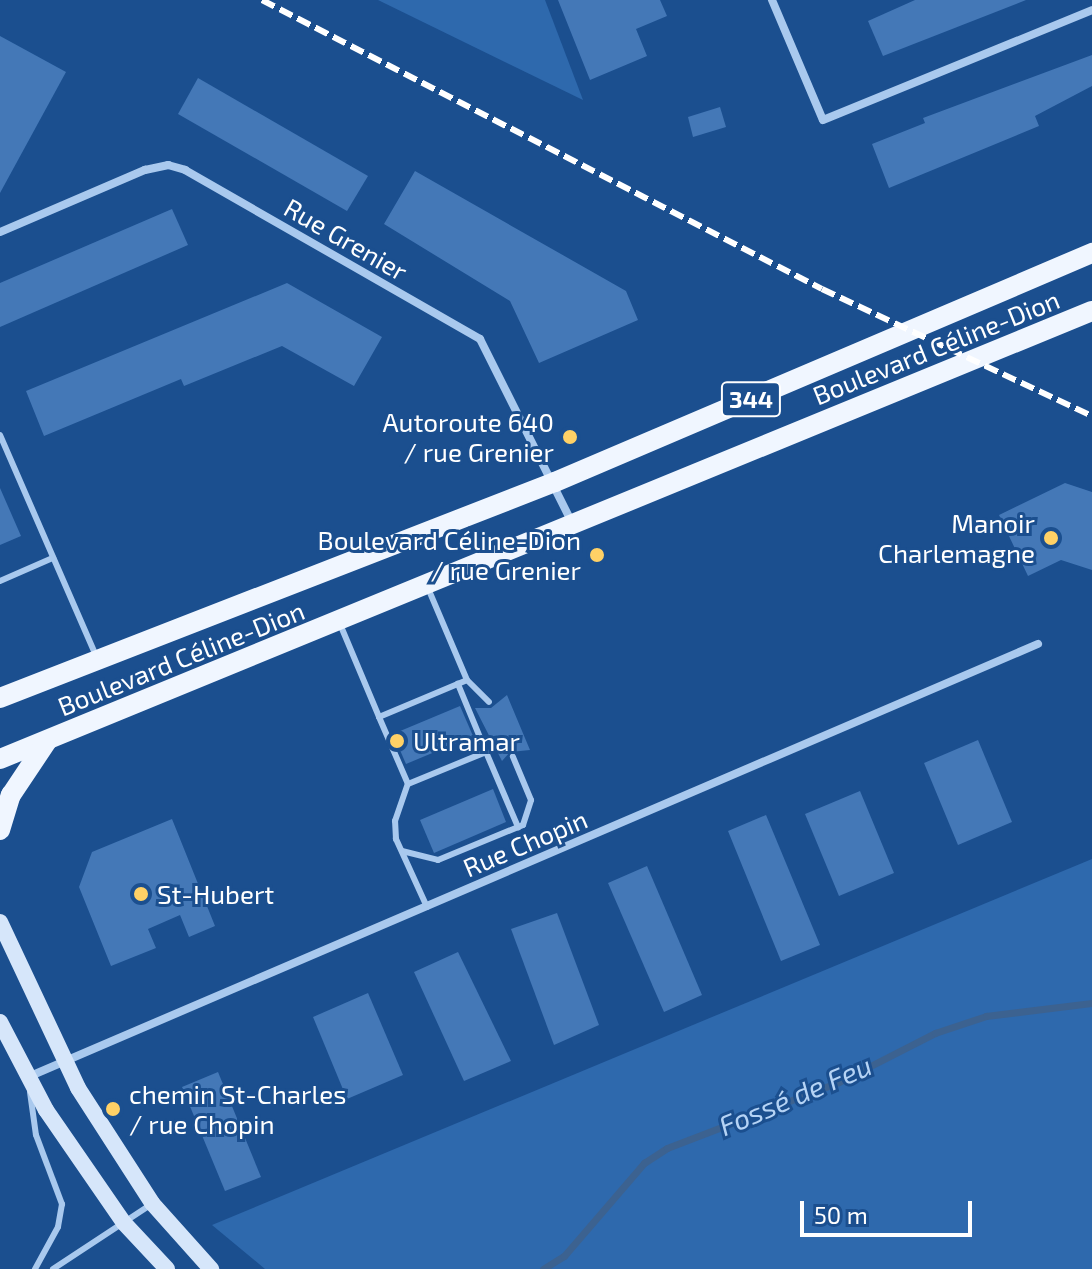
<!DOCTYPE html>
<meta charset="utf-8">
<style>
body{margin:0}
#map{position:relative;width:1092px;height:1269px;overflow:hidden;background:#1b4f8f;font-family:"Exo 2",sans-serif}
div>[style]{position:absolute}
.green>*{inset:0;background:#2e69ad}
.stream>*{height:7px;margin:-3.5px;padding:0 3.5px;transform-origin:3.5px;border-radius:3.5px;background:#3c6290}
.building>*{inset:0;background:#4478b7}
.service>*{height:6px;margin:-3px;padding:0 3px;transform-origin:3px;border-radius:3px;background:#a9c9ee}
.minor>*{height:8px;margin:-4px;padding:0 4px;transform-origin:4px;border-radius:4px;background:#a9c9ee}
.secondary>*{height:16px;margin:-8px;padding:0 8px;transform-origin:8px;border-radius:8px;background:#d6e6fa}
.primary>*{height:20px;margin:-10px;padding:0 10px;transform-origin:10px;border-radius:10px;background:#f0f6ff}
.rail>*{height:6px;margin-top:-3px;transform-origin:0;background:repeating-linear-gradient(90deg,#fff 0 14px,transparent 0 20px)}
.dots>*{width:22px;height:22px;translate:-50% -50%;box-sizing:border-box;border:4px solid #1b4f8f;border-radius:50%}
span{translate:-50% -50%;white-space:nowrap;text-align:center;line-height:1.15;-webkit-text-stroke:6px #1b4f8f;paint-order:stroke}
.shield-label span{padding:2px 6px;background:#1b4f8f;border:2px solid;border-radius:6px;-webkit-text-stroke-width:0}
.shield-label{font-size:24px;color:#fff;font-weight:700}
.street-label{font-size:26px;color:#fff}
.poi-label{font-size:26px;color:#fff}
.right{translate:-100% -50%;text-align:right}
.left{translate:0 -50%;text-align:left}
.water-label{font-size:28px;color:#b5d3f5;font-style:italic}
.scale{position:absolute;left:800px;top:1201px;width:172px;height:36px;box-sizing:border-box;border:4px solid #fff;border-top:0;padding-left:10px;font-size:24px;line-height:28px;white-space:nowrap;color:#fff;-webkit-text-stroke:6px #1b4f8f;paint-order:stroke}
</style>
<div id="map">
<div class="green">
<div style="clip-path:polygon(378px 0,545px 0,583px 100px)"></div>
<div style="clip-path:polygon(1092px 859px,1092px 1269px,265px 1269px,212px 1225px)"></div>
</div>
<div class="stream">
<div style="left:543px;top:1269px;width:25px;rotate:-32deg"></div>
<div style="left:564px;top:1256px;width:123px;rotate:-49.3deg"></div>
<div style="left:644px;top:1163px;width:27px;rotate:-33deg"></div>
<div style="left:667px;top:1148px;width:184px;rotate:-21deg"></div>
<div style="left:839px;top:1082px;width:108px;rotate:-27deg"></div>
<div style="left:935px;top:1033px;width:54px;rotate:-18.4deg"></div>
<div style="left:986px;top:1016px;width:107px;rotate:-7deg"></div>
</div>
<div class="building">
<div style="clip-path:polygon(558px 0,660px 0,667px 16px,636px 29px,647px 56px,590px 80px)"></div>
<div style="clip-path:polygon(915px 0,1026px 0,883px 56px,868px 21px)"></div>
<div style="clip-path:polygon(0 36px,66px 72px,0 193px)"></div>
<div style="clip-path:polygon(1092px 55px,1092px 86px,1035px 116px,1039px 126px,889px 188px,872px 144px,925px 123px,923px 118px)"></div>
<div style="clip-path:polygon(198px 78px,368px 176px,347px 211px,178px 114px)"></div>
<div style="clip-path:polygon(720px 107px,726px 127px,693px 137px,688px 117px)"></div>
<div style="clip-path:polygon(415px 171px,626px 291px,638px 320px,539px 363px,510px 301px,384px 224px)"></div>
<div style="clip-path:polygon(172px 209px,188px 245px,0 327px,0 283px)"></div>
<div style="clip-path:polygon(287px 283px,382px 337px,354px 386px,282px 346px,184px 386px,181px 379px,44px 436px,26px 391px)"></div>
<div style="clip-path:polygon(1065px 483px,1092px 492px,1092px 570px,1061px 560px,1028px 576px,999px 515px)"></div>
<div style="clip-path:polygon(0 488px,21px 536px,0 545px)"></div>
<div style="clip-path:polygon(507px 695px,530px 750px,510px 752px,502px 761px,475px 708px,491px 708px)"></div>
<div style="clip-path:polygon(460px 706px,473px 736px,406px 764px,393px 734px)"></div>
<div style="clip-path:polygon(978px 740px,1012px 822px,958px 845px,924px 763px)"></div>
<div style="clip-path:polygon(493px 789px,506px 822px,434px 853px,420px 820px)"></div>
<div style="clip-path:polygon(860px 791px,894px 873px,839px 896px,805px 814px)"></div>
<div style="clip-path:polygon(766px 815px,820px 945px,781px 961px,728px 831px)"></div>
<div style="clip-path:polygon(172px 819px,215px 926px,189px 937px,180px 915px,148px 929px,156px 948px,111px 966px,79px 887px,92px 852px)"></div>
<div style="clip-path:polygon(647px 866px,702px 995px,664px 1012px,608px 883px)"></div>
<div style="clip-path:polygon(557px 913px,599px 1025px,554px 1045px,511px 929px)"></div>
<div style="clip-path:polygon(458px 952px,511px 1061px,464px 1081px,414px 972px)"></div>
<div style="clip-path:polygon(368px 993px,403px 1075px,347px 1099px,313px 1017px)"></div>
<div style="clip-path:polygon(218px 1072px,261px 1177px,225px 1191px,182px 1087px)"></div>
</div>
<div class="service">
<div style="left:0;top:435px;width:241px;rotate:66.5deg"></div>
<div style="left:0;top:581px;width:58px;rotate:-23.5deg"></div>
<div style="left:340px;top:624px;width:101px;rotate:67.2deg"></div>
<div style="left:379px;top:717px;width:95px;rotate:-22.8deg"></div>
<div style="left:467px;top:680px;width:100px;rotate:-113deg"></div>
<div style="left:467px;top:680px;width:31px;rotate:45deg"></div>
<div style="left:379px;top:717px;width:73px;rotate:66.6deg"></div>
<div style="left:486px;top:752px;width:82px;rotate:66.9deg"></div>
<div style="left:402px;top:851px;width:37px;rotate:14deg"></div>
<div style="left:438px;top:860px;width:92px;rotate:-22.4deg"></div>
<div style="left:523px;top:825px;width:26px;rotate:-72deg"></div>
<div style="left:531px;top:800px;width:47px;rotate:-112.7deg"></div>
<div style="left:427px;top:907px;width:75px;rotate:-114.5deg"></div>
<div style="left:396px;top:839px;width:18px;rotate:-93deg"></div>
<div style="left:395px;top:821px;width:39px;rotate:-71deg"></div>
<div style="left:408px;top:784px;width:84px;rotate:-22.3deg"></div>
<div style="left:486px;top:752px;width:74px;rotate:-112.4deg"></div>
<div style="left:30px;top:1092px;width:43px;rotate:82.1deg"></div>
<div style="left:36px;top:1135px;width:74px;rotate:69.4deg"></div>
<div style="left:62px;top:1204px;width:23px;rotate:100deg"></div>
<div style="left:58px;top:1227px;width:48px;rotate:118.7deg"></div>
<div style="left:53px;top:1269px;width:116px;rotate:-33.4deg"></div>
</div>
<div class="minor">
<div style="left:772px;top:0;width:130px;rotate:67deg"></div>
<div style="left:823px;top:120px;width:291px;rotate:-22.2deg"></div>
<div style="left:0;top:232px;width:158px;rotate:-23.2deg"></div>
<div style="left:145px;top:170px;width:24px;rotate:-12deg"></div>
<div style="left:168px;top:165px;width:18px;rotate:16deg"></div>
<div style="left:185px;top:170px;width:340px;rotate:29.8deg"></div>
<div style="left:480px;top:339px;width:206px;rotate:63.4deg"></div>
<div style="left:28px;top:1077px;width:1099px;rotate:-23.21deg"></div>
</div>
<div class="secondary">
<div style="left:0;top:922px;width:183px;rotate:64.8deg"></div>
<div style="left:78px;top:1088px;width:137px;rotate:57.2deg"></div>
<div style="left:152px;top:1203px;width:89px;rotate:48.2deg"></div>
<div style="left:0;top:1022px;width:99px;rotate:62.4deg"></div>
<div style="left:46px;top:1110px;width:137px;rotate:55.4deg"></div>
<div style="left:124px;top:1223px;width:63px;rotate:46.9deg"></div>
</div>
<div class="primary">
<div style="left:0;top:698px;width:596px;rotate:-21.27deg"></div>
<div style="left:555px;top:482px;width:584px;rotate:-23.1deg"></div>
<div style="left:0;top:759px;width:1180px;rotate:-22.31deg"></div>
<div style="left:0;top:830px;width:37px;rotate:-73deg"></div>
<div style="left:11px;top:795px;width:65px;rotate:-56.3deg"></div>
</div>
<div class="rail">
<div style="left:262px;top:0;width:630px;rotate:27.3deg"></div>
<div style="left:822px;top:289px;width:298px;rotate:25.2deg"></div>
</div>
<div class="dots">
<div style="left:570px;top:437px;background:#ffd166"></div>
<div style="left:1051px;top:538px;background:#ffd166"></div>
<div style="left:597px;top:555px;background:#ffd166"></div>
<div style="left:397px;top:741px;background:#ffd166"></div>
<div style="left:141px;top:894px;background:#ffd166"></div>
<div style="left:113px;top:1109px;background:#ffd166"></div>
</div>
<div class="shield-label">
<span style="left:751px;top:399px">344</span>
</div>
<div class="street-label">
<span style="left:346px;top:239px;rotate:30deg">Rue Grenier</span>
<span style="left:936px;top:347px;rotate:-22deg">Boulevard Céline-Dion</span>
<span style="left:181px;top:658px;rotate:-22deg">Boulevard Céline-Dion</span>
<span style="left:525px;top:843px;rotate:-23deg">Rue Chopin</span>
</div>
<div class="poi-label">
<span class="right" style="left:554px;top:437px">Autoroute 640<br>/ rue Grenier</span>
<span class="right" style="left:1035px;top:538px">Manoir<br>Charlemagne</span>
<span class="right" style="left:581px;top:555px">Boulevard Céline-Dion<br>/ rue Grenier</span>
<span class="left" style="left:413px;top:741px">Ultramar</span>
<span class="left" style="left:157px;top:894px">St-Hubert</span>
<span class="left" style="left:129px;top:1109px">chemin St-Charles<br>/ rue Chopin</span>
</div>
<div class="water-label">
<span style="left:795px;top:1095px;rotate:-23deg">Fossé de Feu</span>
</div>
<div class="scale">50 m</div>
</div>
